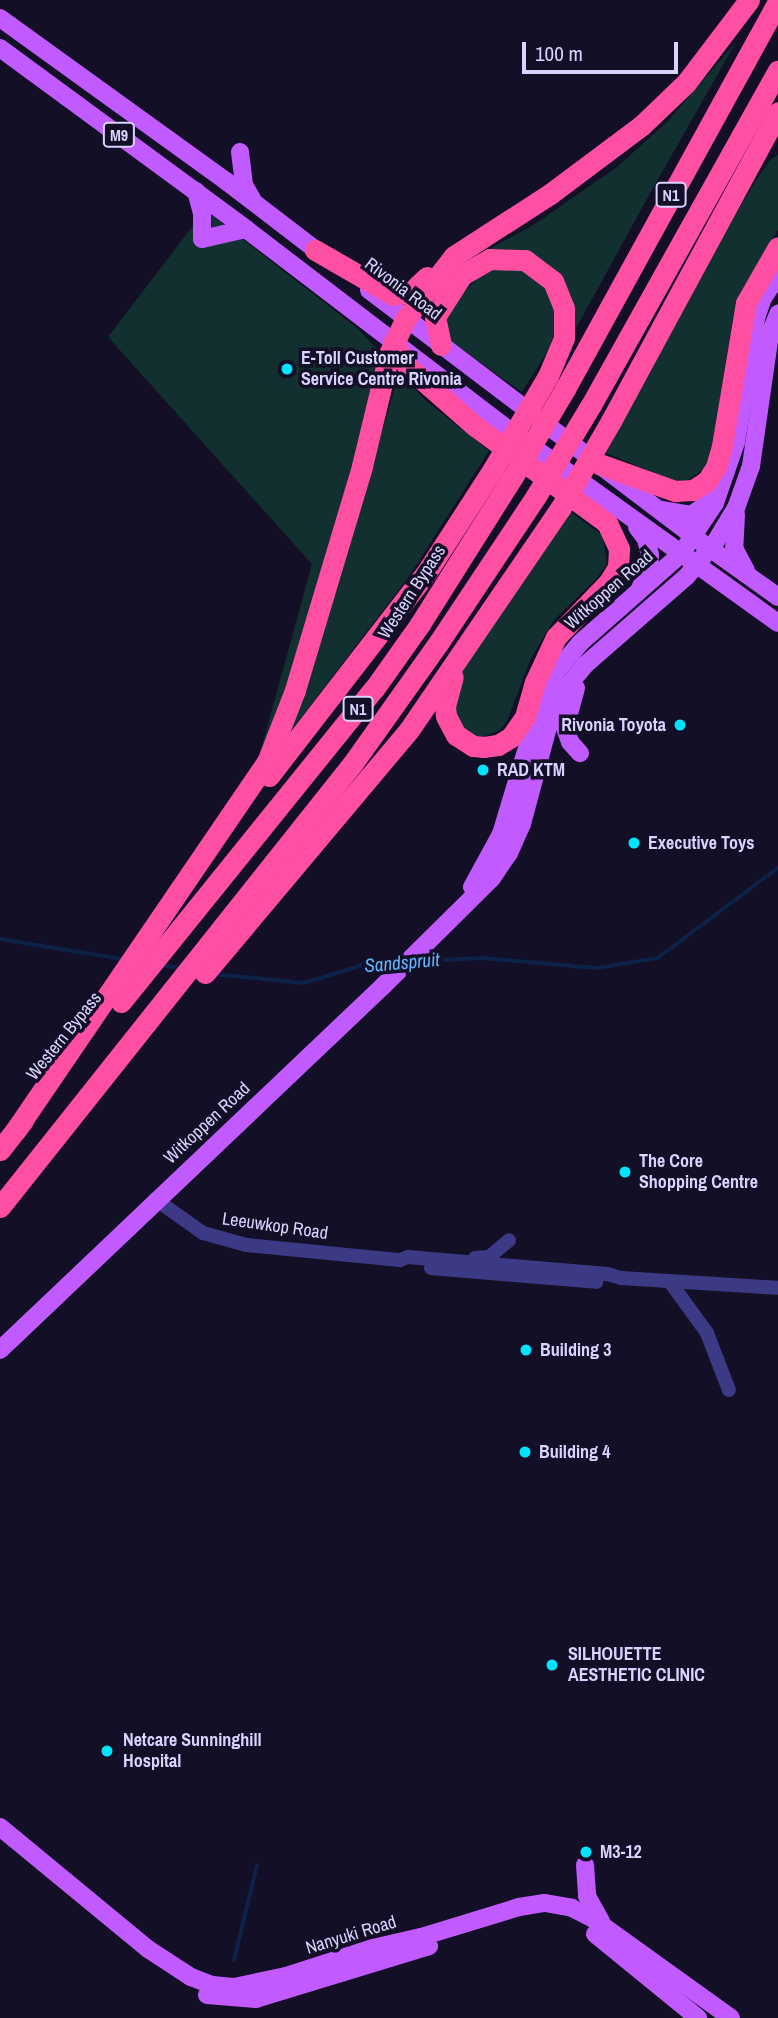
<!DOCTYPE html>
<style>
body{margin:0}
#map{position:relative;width:778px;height:2018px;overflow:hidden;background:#130f26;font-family:"Archivo Narrow",sans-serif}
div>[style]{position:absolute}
.green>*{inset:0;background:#12302f}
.stream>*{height:3.5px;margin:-1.75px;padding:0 1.75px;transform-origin:1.75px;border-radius:1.75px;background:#0c2248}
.minor>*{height:14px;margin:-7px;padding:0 7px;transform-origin:7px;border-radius:7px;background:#3d3a85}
.major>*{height:18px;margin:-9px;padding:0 9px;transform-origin:9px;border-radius:9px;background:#c25bff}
.highway>*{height:21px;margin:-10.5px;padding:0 10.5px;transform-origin:10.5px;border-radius:10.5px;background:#ff4fa3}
.highway-bridge>*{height:21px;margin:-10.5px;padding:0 10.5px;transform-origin:10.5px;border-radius:10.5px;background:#ff4fa3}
.dots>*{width:19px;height:19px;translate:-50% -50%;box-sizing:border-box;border:4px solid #130f26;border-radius:50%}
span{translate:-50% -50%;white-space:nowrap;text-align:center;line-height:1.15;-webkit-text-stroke:7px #130f26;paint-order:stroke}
.shield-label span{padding:2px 5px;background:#130f26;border:2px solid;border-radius:5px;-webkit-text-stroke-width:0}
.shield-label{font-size:16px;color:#d9d4ff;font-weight:700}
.street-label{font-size:18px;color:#d9d4ff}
.poi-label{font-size:18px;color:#d9d4ff;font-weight:700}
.left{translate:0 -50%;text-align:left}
.right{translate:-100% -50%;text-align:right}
.water-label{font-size:19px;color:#62b6ff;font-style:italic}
.scale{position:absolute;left:522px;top:42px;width:156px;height:32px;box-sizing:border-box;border:4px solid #d9d4ff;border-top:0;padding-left:9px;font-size:21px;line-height:24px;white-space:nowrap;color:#d9d4ff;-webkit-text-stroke:5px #130f26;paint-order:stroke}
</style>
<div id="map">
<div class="green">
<div style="clip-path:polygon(736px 42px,648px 197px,569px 341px,567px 290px,482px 253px,535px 224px,617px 167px,667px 122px)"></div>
<div style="clip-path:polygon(778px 155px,778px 230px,739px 295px,733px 317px,711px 455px,705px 468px,686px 481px,675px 481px,601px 451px,672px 320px,753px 185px,769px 161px)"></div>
<div style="clip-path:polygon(205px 210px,356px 327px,379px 351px,383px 361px,303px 647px,257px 764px,312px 564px,108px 337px)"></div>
<div style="clip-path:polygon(494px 268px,520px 269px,530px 274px,546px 289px,554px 309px,554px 334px,549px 349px,522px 392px,446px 338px,444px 321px,459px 296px,483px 273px)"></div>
<div style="clip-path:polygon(400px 372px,425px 400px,489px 451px,410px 575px,290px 732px)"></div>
<div style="clip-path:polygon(567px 509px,603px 536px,607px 564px,595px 580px,554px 620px,531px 658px,507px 721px,500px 730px,480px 738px,454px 728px,454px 684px)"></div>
</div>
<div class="stream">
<div style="left:0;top:939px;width:124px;rotate:9.3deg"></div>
<div style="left:419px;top:961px;width:64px;rotate:-2.7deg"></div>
<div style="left:483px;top:958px;width:114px;rotate:5deg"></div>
<div style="left:597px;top:968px;width:62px;rotate:-9.3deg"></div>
<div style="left:658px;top:958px;width:150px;rotate:-36.9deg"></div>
<div style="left:161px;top:965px;width:20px;rotate:9deg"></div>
<div style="left:213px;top:974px;width:91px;rotate:5.6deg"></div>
<div style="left:304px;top:983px;width:69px;rotate:-16.9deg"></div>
<div style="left:370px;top:963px;width:28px;rotate:-2deg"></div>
<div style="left:234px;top:1960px;width:97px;rotate:-76.3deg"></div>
</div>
<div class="minor">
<div style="left:155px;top:1199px;width:59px;rotate:35.3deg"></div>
<div style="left:203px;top:1233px;width:45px;rotate:15.6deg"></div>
<div style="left:246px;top:1245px;width:155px;rotate:5.6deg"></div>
<div style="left:400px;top:1260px;width:9px;rotate:-21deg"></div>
<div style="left:408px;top:1257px;width:200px;rotate:4.9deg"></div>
<div style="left:607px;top:1274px;width:15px;rotate:16deg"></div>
<div style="left:621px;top:1278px;width:157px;rotate:3.6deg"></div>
<div style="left:475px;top:1258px;width:14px;rotate:-4deg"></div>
<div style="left:489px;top:1257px;width:26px;rotate:-40deg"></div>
<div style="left:431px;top:1268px;width:166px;rotate:4.8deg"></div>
<div style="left:670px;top:1282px;width:63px;rotate:54deg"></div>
<div style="left:707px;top:1333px;width:61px;rotate:68.9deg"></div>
</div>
<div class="major">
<div style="left:0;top:18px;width:279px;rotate:35.8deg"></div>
<div style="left:226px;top:181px;width:125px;rotate:37.5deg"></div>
<div style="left:0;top:48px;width:305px;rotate:36.3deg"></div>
<div style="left:246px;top:229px;width:330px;rotate:37.4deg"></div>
<div style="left:508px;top:429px;width:332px;rotate:35.7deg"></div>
<div style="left:240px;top:152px;width:33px;rotate:83deg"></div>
<div style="left:244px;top:185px;width:16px;rotate:60deg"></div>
<div style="left:196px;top:191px;width:23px;rotate:75deg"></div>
<div style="left:202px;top:213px;width:26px;rotate:90deg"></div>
<div style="left:202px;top:239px;width:45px;rotate:-12.8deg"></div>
<div style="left:369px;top:290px;width:408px;rotate:37.2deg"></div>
<div style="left:694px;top:537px;width:103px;rotate:35.5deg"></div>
<div style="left:663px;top:510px;width:28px;rotate:10deg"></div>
<div style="left:691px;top:515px;width:27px;rotate:-34deg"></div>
<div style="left:736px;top:515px;width:33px;rotate:93deg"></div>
<div style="left:734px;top:548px;width:26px;rotate:62deg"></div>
<div style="left:637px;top:527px;width:15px;rotate:53deg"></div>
<div style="left:646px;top:539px;width:16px;rotate:76deg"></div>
<div style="left:650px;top:555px;width:14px;rotate:94deg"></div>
<div style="left:649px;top:569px;width:21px;rotate:115deg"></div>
<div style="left:576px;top:688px;width:41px;rotate:105.4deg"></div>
<div style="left:565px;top:728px;width:15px;rotate:70deg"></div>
<div style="left:570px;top:742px;width:15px;rotate:48deg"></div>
<div style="left:472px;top:887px;width:60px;rotate:-61.3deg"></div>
<div style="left:501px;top:834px;width:135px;rotate:-73.2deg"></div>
<div style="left:540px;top:705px;width:35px;rotate:-65deg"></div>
<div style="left:555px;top:673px;width:39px;rotate:-50deg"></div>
<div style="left:580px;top:643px;width:135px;rotate:-41.4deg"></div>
<div style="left:681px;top:554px;width:61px;rotate:-56.3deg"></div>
<div style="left:715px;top:503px;width:65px;rotate:-71deg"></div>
<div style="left:736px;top:442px;width:126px;rotate:-80.8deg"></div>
<div style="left:756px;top:318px;width:21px;rotate:-71deg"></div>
<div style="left:763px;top:298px;width:27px;rotate:-56deg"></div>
<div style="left:0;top:1350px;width:528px;rotate:-43.54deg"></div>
<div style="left:383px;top:986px;width:153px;rotate:-44.7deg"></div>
<div style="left:492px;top:878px;width:30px;rotate:-56deg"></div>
<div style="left:509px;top:853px;width:32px;rotate:-66deg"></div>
<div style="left:522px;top:824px;width:105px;rotate:-75deg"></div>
<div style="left:549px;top:723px;width:38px;rotate:-65deg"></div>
<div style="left:565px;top:689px;width:31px;rotate:-50deg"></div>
<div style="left:585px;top:665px;width:135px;rotate:-41.1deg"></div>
<div style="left:687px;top:576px;width:45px;rotate:-50.4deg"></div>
<div style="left:716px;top:541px;width:39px;rotate:-59deg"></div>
<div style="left:736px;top:508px;width:45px;rotate:-70.3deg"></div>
<div style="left:751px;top:466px;width:133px;rotate:-81.8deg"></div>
<div style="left:770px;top:334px;width:22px;rotate:-68deg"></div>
<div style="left:0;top:1827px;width:192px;rotate:39.5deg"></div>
<div style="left:148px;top:1949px;width:51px;rotate:33.1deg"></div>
<div style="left:191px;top:1977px;width:22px;rotate:21deg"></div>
<div style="left:212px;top:1985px;width:22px;rotate:5deg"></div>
<div style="left:234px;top:1987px;width:53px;rotate:-11.9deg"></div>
<div style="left:286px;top:1976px;width:91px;rotate:-17.8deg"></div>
<div style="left:373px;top:1948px;width:49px;rotate:-12.9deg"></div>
<div style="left:421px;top:1937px;width:102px;rotate:-17deg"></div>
<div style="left:519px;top:1907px;width:26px;rotate:-9deg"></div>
<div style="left:545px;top:1903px;width:27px;rotate:10deg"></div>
<div style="left:572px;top:1908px;width:22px;rotate:27deg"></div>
<div style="left:592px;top:1918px;width:171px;rotate:35.7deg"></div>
<div style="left:585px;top:1865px;width:31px;rotate:86deg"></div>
<div style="left:587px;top:1896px;width:29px;rotate:61deg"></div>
<div style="left:595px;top:1934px;width:133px;rotate:39.2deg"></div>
<div style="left:207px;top:1995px;width:49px;rotate:4.7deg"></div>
<div style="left:256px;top:1999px;width:181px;rotate:-17deg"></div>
</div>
<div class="highway">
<div style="left:315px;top:250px;width:90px;rotate:30deg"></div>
<div style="left:393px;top:295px;width:18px;rotate:-9deg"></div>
<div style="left:411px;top:292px;width:22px;rotate:-43deg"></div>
<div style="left:393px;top:343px;width:28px;rotate:58deg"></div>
<div style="left:408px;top:367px;width:89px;rotate:41.4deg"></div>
<div style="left:475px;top:426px;width:164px;rotate:36.3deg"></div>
<div style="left:607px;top:523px;width:29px;rotate:65deg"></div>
<div style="left:619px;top:549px;width:18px;rotate:93deg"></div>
<div style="left:618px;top:567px;width:17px;rotate:121deg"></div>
<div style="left:609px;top:582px;width:76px;rotate:133.9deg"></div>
<div style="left:556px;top:637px;width:50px;rotate:115deg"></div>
<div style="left:535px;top:682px;width:36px;rotate:106deg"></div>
<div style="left:525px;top:717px;width:24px;rotate:125deg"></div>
<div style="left:511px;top:737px;width:15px;rotate:148deg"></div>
<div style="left:498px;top:745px;width:14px;rotate:172deg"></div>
<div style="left:484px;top:747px;width:11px;rotate:-175deg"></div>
<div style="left:473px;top:746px;width:20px;rotate:-147deg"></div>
<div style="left:456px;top:735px;width:21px;rotate:-118deg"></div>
<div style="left:446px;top:716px;width:10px;rotate:-96deg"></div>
<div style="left:445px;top:706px;width:30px;rotate:-75deg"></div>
<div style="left:441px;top:345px;width:29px;rotate:-102deg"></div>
<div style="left:435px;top:317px;width:50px;rotate:-57.3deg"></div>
<div style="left:462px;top:275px;width:32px;rotate:-30deg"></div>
<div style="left:490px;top:259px;width:35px;rotate:2deg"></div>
<div style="left:525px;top:260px;width:35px;rotate:37deg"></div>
<div style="left:553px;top:281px;width:29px;rotate:68deg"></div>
<div style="left:564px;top:308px;width:30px;rotate:90deg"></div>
<div style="left:564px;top:338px;width:41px;rotate:112.8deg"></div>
<div style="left:565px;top:389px;width:442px;rotate:-61.2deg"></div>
<div style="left:591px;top:405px;width:383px;rotate:-60.8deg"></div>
<div style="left:611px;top:421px;width:351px;rotate:-61.6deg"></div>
<div style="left:599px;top:464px;width:81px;rotate:19.6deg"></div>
<div style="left:675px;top:491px;width:18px;rotate:-3deg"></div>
<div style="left:693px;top:490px;width:17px;rotate:-33deg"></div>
<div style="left:707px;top:481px;width:17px;rotate:-57deg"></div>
<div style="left:716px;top:467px;width:22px;rotate:-74deg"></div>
<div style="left:722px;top:446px;width:145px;rotate:-80.5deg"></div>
<div style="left:746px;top:303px;width:64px;rotate:-60.3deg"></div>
<div style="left:269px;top:776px;width:260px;rotate:-52.3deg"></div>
<div style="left:428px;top:570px;width:120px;rotate:-57.2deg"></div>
<div style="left:205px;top:973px;width:317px;rotate:-50deg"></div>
<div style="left:409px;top:730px;width:268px;rotate:-55.7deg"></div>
<div style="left:121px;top:1002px;width:402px;rotate:-51.1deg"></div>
<div style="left:374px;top:689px;width:80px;rotate:-54.7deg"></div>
<div style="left:420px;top:624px;width:173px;rotate:-57.8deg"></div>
<div style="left:15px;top:1131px;width:447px;rotate:-55.7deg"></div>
<div style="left:267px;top:762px;width:77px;rotate:-68.7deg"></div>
<div style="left:295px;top:690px;width:234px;rotate:-73.3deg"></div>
<div style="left:362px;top:466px;width:115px;rotate:-76.4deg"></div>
<div style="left:389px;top:354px;width:40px;rotate:-65deg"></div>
<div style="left:406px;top:318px;width:78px;rotate:-52.3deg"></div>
<div style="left:454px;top:256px;width:114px;rotate:-32.9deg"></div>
<div style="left:550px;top:194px;width:114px;rotate:-36.8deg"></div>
<div style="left:641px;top:126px;width:62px;rotate:-43.7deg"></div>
<div style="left:686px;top:83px;width:104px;rotate:-52.8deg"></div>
<div style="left:0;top:1150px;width:37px;rotate:-52deg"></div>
<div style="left:0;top:1207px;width:567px;rotate:-51.51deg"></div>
<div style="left:353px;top:763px;width:148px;rotate:-54.6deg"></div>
<div style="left:439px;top:642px;width:175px;rotate:-56.4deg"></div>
</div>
<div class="highway-bridge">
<div style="left:493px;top:469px;width:108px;rotate:-59.4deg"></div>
<div style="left:512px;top:478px;width:104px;rotate:-59.2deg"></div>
<div style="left:536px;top:496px;width:106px;rotate:-58.9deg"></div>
<div style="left:560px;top:509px;width:102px;rotate:-59.9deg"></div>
</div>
<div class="dots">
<div style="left:287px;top:369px;background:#00e5ff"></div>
<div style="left:680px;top:725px;background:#00e5ff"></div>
<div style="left:483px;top:770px;background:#00e5ff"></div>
<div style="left:634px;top:843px;background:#00e5ff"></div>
<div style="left:625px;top:1172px;background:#00e5ff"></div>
<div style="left:526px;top:1350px;background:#00e5ff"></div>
<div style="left:525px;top:1452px;background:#00e5ff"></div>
<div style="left:552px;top:1665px;background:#00e5ff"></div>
<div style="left:107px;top:1751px;background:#00e5ff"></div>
<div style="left:586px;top:1852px;background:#00e5ff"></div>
</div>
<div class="shield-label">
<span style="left:119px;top:135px">M9</span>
<span style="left:671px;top:195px">N1</span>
<span style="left:358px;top:709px">N1</span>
</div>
<div class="street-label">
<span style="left:403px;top:289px;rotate:37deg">Rivonia Road</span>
<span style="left:609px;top:590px;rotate:-41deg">Witkoppen Road</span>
<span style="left:412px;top:592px;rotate:-57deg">Western Bypass</span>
<span style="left:64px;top:1036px;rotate:-51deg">Western Bypass</span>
<span style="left:207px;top:1123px;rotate:-43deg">Witkoppen Road</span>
<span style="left:275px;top:1226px;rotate:8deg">Leeuwkop Road</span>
<span style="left:351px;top:1935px;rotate:-17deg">Nanyuki Road</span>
</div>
<div class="poi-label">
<span class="left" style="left:301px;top:369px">E-Toll Customer<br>Service Centre Rivonia</span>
<span class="right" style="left:666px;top:725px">Rivonia Toyota</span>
<span class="left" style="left:497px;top:770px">RAD KTM</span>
<span class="left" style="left:648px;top:843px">Executive Toys</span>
<span class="left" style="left:639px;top:1172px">The Core<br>Shopping Centre</span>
<span class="left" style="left:540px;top:1350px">Building 3</span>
<span class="left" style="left:539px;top:1452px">Building 4</span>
<span class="left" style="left:568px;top:1665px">SILHOUETTE<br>AESTHETIC CLINIC</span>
<span class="left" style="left:123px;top:1751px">Netcare Sunninghill<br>Hospital</span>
<span class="left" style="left:600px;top:1852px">M3-12</span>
</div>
<div class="water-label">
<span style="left:402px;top:963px;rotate:-5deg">Sandspruit</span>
</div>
<div class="scale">100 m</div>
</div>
